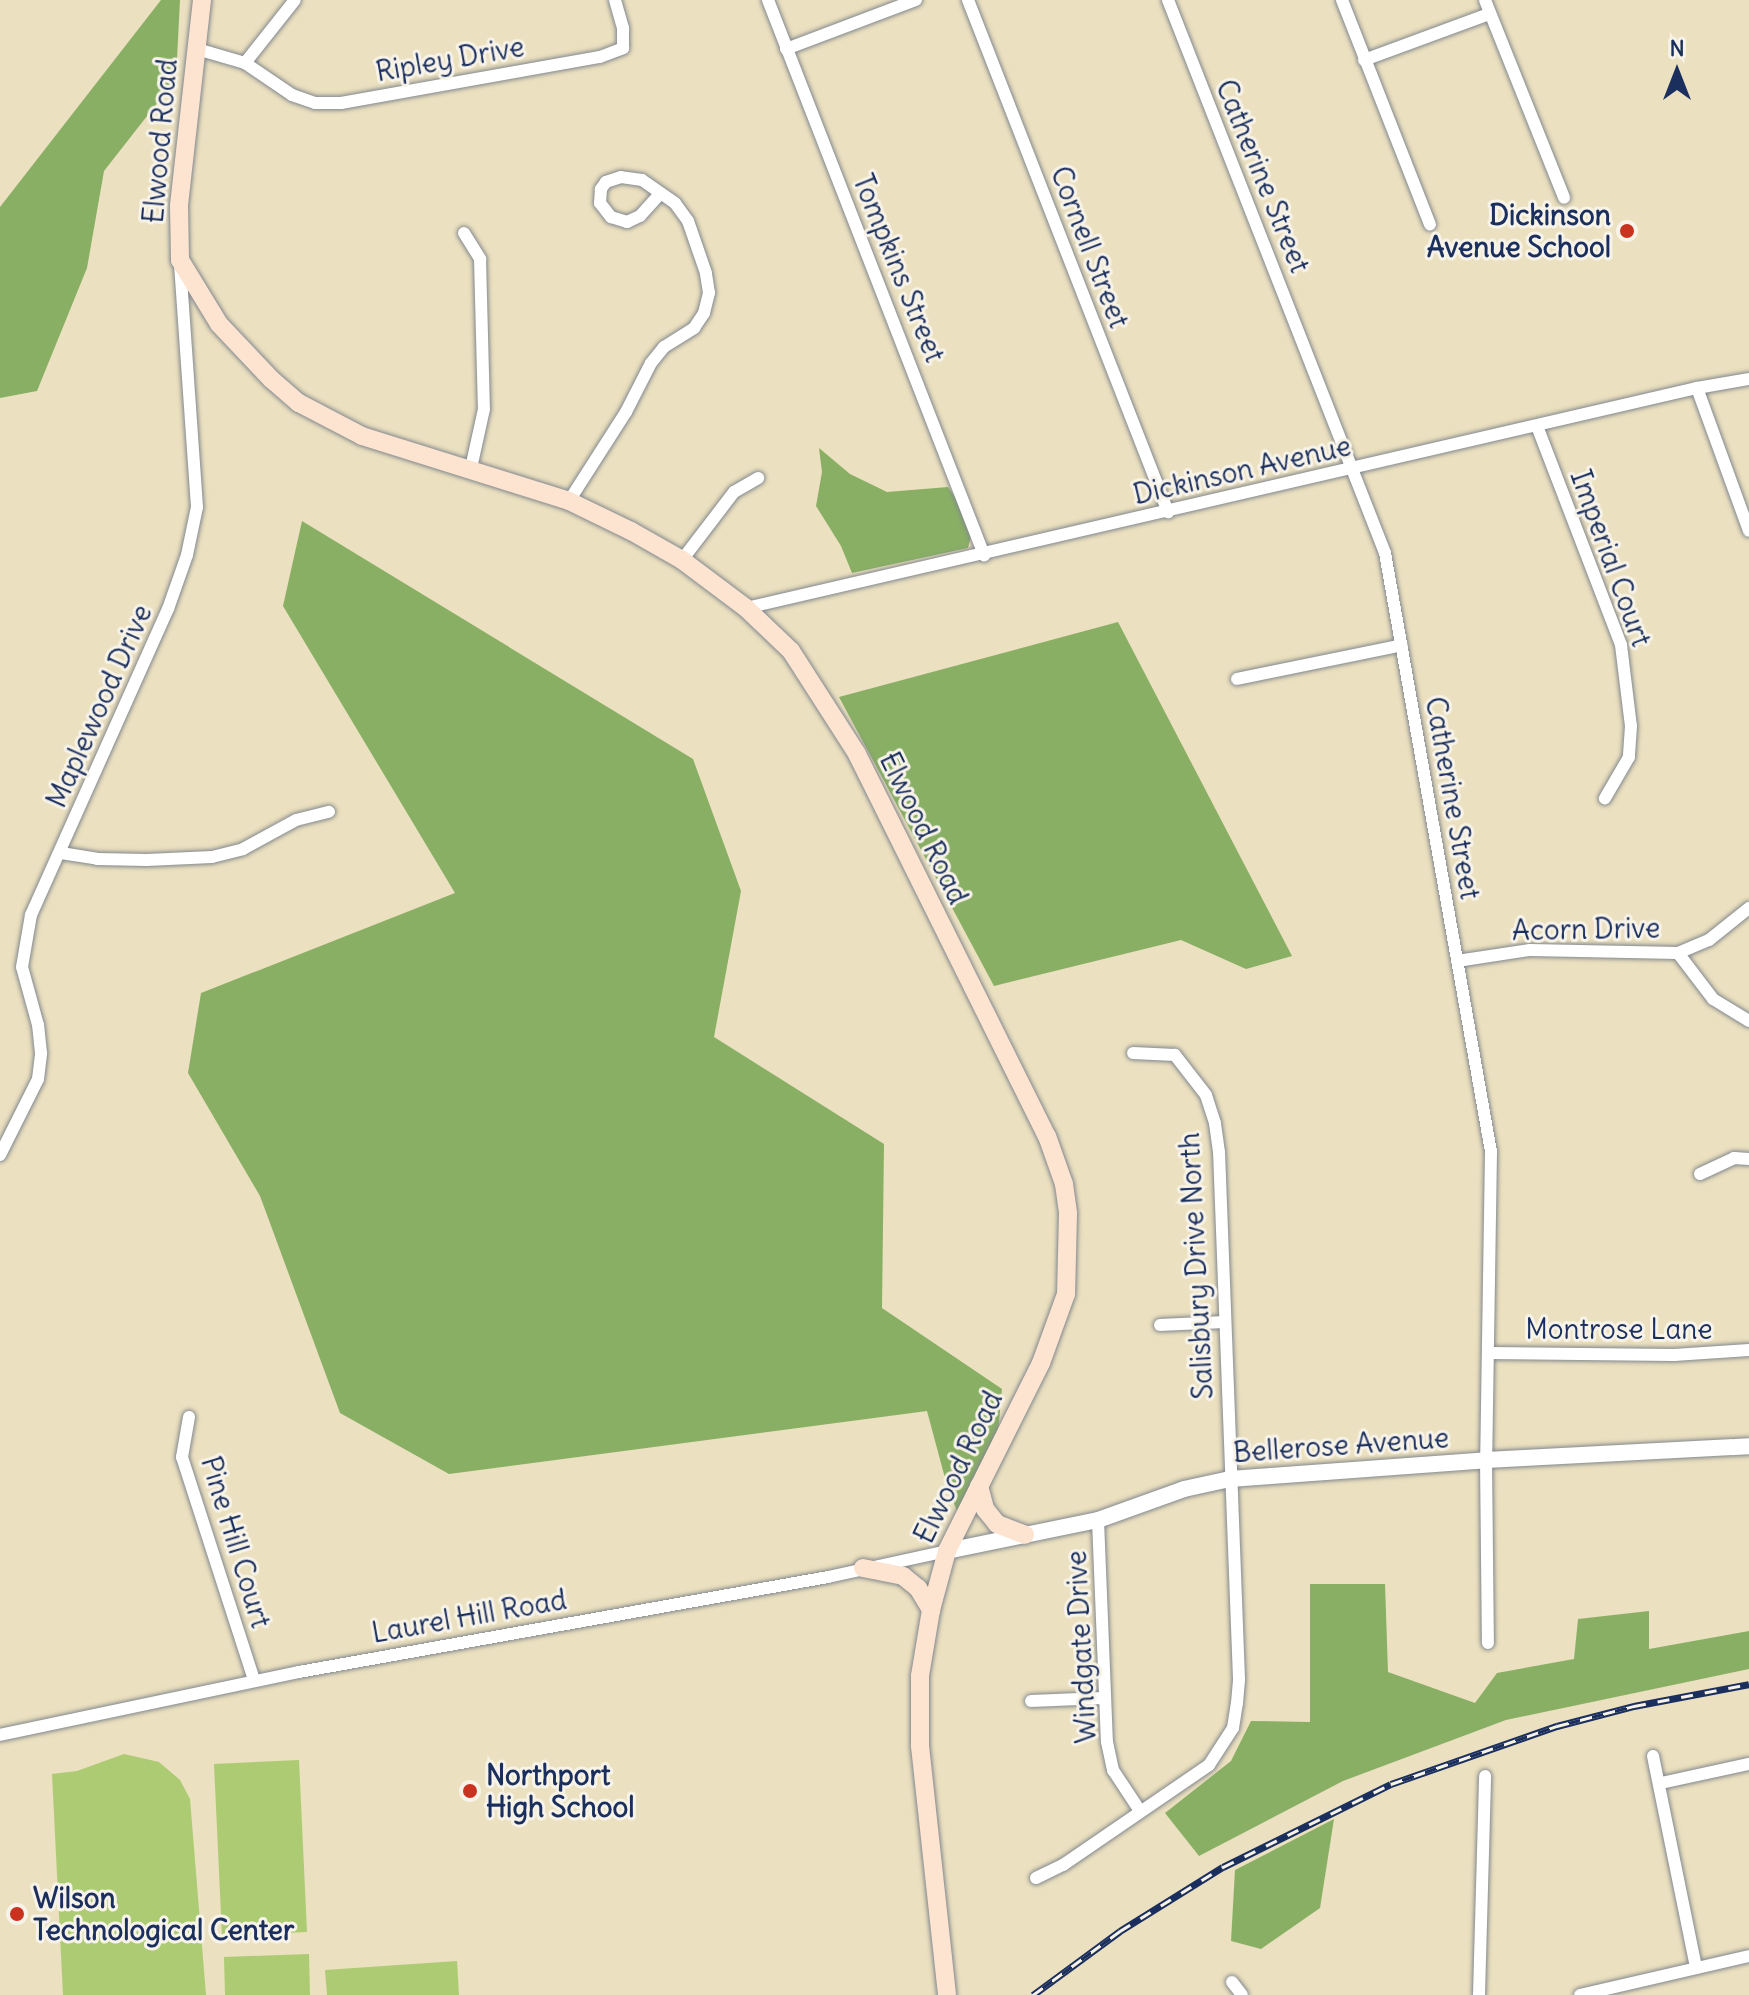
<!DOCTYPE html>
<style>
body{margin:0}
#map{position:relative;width:1749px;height:1995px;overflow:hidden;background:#ebe0bf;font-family:Delius,sans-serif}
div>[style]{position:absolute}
.green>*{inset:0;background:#accb73}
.forest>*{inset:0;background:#89af65}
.roads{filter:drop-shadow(0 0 2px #83888e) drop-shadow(0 0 2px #83888e)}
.minor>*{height:12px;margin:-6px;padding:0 6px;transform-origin:6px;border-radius:6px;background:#fff}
.tertiary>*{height:16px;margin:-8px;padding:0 8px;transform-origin:8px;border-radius:8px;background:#fff}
.secondary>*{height:18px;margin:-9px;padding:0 9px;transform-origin:9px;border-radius:9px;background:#fde4d1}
.rail>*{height:7px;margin-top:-3.5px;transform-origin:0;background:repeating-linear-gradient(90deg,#f7f3e8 0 12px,#1b2f5e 0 24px);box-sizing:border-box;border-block:2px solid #1b2f5e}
.dots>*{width:22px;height:22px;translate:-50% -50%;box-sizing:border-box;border:4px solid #f7f3e8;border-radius:50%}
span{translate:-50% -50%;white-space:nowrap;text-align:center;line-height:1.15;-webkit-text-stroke:6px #f7f3e8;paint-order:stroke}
.street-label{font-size:28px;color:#1b2f5e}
.poi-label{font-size:28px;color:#1b2f5e;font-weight:700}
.right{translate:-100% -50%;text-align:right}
.left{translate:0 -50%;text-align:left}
.north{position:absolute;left:1637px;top:32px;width:80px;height:80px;-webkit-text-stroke:6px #f7f3e8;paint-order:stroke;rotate:0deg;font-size:22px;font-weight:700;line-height:32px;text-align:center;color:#1b2f5e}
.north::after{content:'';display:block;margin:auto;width:28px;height:36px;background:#1b2f5e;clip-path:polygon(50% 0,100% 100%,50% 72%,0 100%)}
</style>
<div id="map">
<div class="green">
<div style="clip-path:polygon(124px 1754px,159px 1762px,180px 1780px,190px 1799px,206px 1995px,63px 1995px,52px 1774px,77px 1771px)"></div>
<div style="clip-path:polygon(299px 1760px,307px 1932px,222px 1936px,214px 1764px)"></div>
<div style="clip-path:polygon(309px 1954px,310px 1995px,225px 1995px,224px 1957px)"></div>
<div style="clip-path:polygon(457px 1961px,459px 1995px,327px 1995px,325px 1970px)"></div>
</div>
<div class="forest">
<div style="clip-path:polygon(161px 0,180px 0,176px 79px,104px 171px,87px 268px,37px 391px,0 398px,0 207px)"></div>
<div style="clip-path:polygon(819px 448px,850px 474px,887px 492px,948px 487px,958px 501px,972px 532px,968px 548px,852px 573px,841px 546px,816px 506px,822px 472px)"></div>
<div style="clip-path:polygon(302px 521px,693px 759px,741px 891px,714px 1037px,884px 1144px,882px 1308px,1002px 1389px,995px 1467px,969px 1504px,967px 1532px,949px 1493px,927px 1411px,449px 1474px,340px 1413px,260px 1196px,188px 1073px,201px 993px,455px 893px,283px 606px)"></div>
<div style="clip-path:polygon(1118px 622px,1292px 956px,1246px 969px,1181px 940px,994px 986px,839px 697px)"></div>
<div style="clip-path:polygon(1310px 1584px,1385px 1584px,1388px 1672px,1475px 1703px,1497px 1673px,1574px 1659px,1578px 1619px,1649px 1611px,1649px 1649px,1749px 1631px,1749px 1669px,1506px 1720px,1343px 1781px,1199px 1856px,1165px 1813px,1231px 1761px,1251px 1721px,1310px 1722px)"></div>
<div style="clip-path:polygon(1334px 1819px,1320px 1908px,1261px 1949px,1231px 1941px,1235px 1870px)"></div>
</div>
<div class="roads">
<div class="minor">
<div style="left:768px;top:0;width:596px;rotate:68.73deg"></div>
<div style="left:968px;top:0;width:550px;rotate:68.66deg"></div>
<div style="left:1168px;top:0;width:594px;rotate:68.57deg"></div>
<div style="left:1385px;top:553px;width:608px;rotate:79.96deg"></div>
<div style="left:1491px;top:1152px;width:308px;rotate:90.9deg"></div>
<div style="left:1486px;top:1460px;width:183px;rotate:89.4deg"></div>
<div style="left:1342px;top:0;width:241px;rotate:68.6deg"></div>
<div style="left:1485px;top:0;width:213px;rotate:68.2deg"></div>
<div style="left:197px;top:49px;width:50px;rotate:16.3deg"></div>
<div style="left:245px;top:63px;width:57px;rotate:34.2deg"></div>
<div style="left:292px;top:95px;width:24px;rotate:19deg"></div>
<div style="left:315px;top:103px;width:26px"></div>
<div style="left:341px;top:103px;width:263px;rotate:-10.1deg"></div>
<div style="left:600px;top:57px;width:25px;rotate:-21deg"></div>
<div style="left:623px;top:48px;width:20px;rotate:-90deg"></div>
<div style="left:623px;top:28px;width:29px;rotate:-106deg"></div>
<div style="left:786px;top:49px;width:139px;rotate:-20.7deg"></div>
<div style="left:1364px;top:60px;width:133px;rotate:-20.2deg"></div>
<div style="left:245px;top:63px;width:80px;rotate:-51.6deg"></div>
<div style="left:464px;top:233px;width:31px;rotate:58deg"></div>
<div style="left:480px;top:259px;width:150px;rotate:88.5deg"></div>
<div style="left:484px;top:409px;width:60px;rotate:102.4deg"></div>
<div style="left:1697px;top:388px;width:152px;rotate:70deg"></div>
<div style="left:1537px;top:426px;width:235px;rotate:69deg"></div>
<div style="left:1621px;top:645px;width:82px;rotate:83deg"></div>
<div style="left:1631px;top:726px;width:31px;rotate:94deg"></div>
<div style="left:1629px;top:757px;width:48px;rotate:120.3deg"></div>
<div style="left:569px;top:501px;width:106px;rotate:-57.4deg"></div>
<div style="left:626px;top:412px;width:55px;rotate:-63deg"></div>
<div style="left:651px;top:363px;width:21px;rotate:-51deg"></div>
<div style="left:664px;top:347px;width:36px;rotate:-32deg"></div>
<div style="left:694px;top:328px;width:18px;rotate:-56deg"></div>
<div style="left:704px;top:313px;width:21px;rotate:-76deg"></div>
<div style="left:709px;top:293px;width:20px;rotate:-99deg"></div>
<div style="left:706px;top:273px;width:55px;rotate:-109.1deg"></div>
<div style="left:688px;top:221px;width:22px;rotate:-126deg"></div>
<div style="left:675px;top:203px;width:40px;rotate:-145.1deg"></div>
<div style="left:642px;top:180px;width:21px;rotate:-172deg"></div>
<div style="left:621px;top:177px;width:16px;rotate:162deg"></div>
<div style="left:606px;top:182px;width:9px;rotate:126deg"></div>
<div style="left:601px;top:189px;width:14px;rotate:94deg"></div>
<div style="left:600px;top:203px;width:18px;rotate:52deg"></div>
<div style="left:611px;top:217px;width:17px;rotate:17deg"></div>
<div style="left:627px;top:222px;width:14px;rotate:-25deg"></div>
<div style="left:640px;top:216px;width:30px;rotate:-48deg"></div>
<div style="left:682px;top:560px;width:86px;rotate:-52.6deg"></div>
<div style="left:734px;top:492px;width:28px;rotate:-30deg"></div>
<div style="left:746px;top:608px;width:976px;rotate:-13.03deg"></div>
<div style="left:1697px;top:388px;width:53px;rotate:-9.8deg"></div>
<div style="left:1237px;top:679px;width:168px;rotate:-11.6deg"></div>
<div style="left:61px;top:853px;width:36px;rotate:9deg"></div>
<div style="left:97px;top:859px;width:50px;rotate:1.1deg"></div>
<div style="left:147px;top:860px;width:65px;rotate:-2.6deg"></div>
<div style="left:212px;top:857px;width:32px;rotate:-14deg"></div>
<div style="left:243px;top:849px;width:60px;rotate:-28.7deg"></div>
<div style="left:296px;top:820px;width:34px;rotate:-14deg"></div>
<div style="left:1678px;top:953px;width:58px;rotate:52.7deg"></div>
<div style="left:1713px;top:999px;width:42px;rotate:31.4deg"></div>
<div style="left:1457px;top:961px;width:74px;rotate:-8.6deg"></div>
<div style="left:1530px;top:950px;width:148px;rotate:1.2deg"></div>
<div style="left:1678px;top:953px;width:34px;rotate:-23deg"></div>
<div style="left:1709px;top:940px;width:51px;rotate:-38.7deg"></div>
<div style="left:0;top:1155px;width:85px;rotate:-63.4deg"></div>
<div style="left:38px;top:1079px;width:26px;rotate:-83deg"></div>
<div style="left:41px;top:1053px;width:28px;rotate:-96deg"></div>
<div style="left:38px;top:1025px;width:60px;rotate:-105.4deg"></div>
<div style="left:22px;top:967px;width:53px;rotate:-80.2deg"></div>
<div style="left:31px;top:915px;width:335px;rotate:-65.9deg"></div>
<div style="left:168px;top:609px;width:57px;rotate:-70.6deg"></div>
<div style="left:187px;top:555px;width:49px;rotate:-78.2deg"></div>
<div style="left:197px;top:507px;width:245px;rotate:-94deg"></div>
<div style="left:1700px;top:1174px;width:38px;rotate:-25deg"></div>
<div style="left:1734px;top:1158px;width:15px;rotate:4deg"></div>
<div style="left:1160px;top:1325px;width:64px;rotate:-2.7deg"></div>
<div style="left:1489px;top:1353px;width:185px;rotate:0.6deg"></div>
<div style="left:1674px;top:1355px;width:75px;rotate:-3.8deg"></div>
<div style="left:189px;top:1417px;width:41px;rotate:99.9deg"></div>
<div style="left:182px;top:1457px;width:234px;rotate:72.1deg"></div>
<div style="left:1098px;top:1520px;width:222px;rotate:87.7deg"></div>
<div style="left:1107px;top:1742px;width:29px;rotate:78deg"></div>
<div style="left:1113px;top:1770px;width:49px;rotate:56.6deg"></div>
<div style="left:1031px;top:1701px;width:72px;rotate:-2.4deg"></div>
<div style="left:0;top:1735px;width:306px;rotate:-11.9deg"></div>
<div style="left:299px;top:1672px;width:537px;rotate:-10.18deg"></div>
<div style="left:828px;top:1577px;width:122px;rotate:-12.3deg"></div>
<div style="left:1653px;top:1756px;width:216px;rotate:78.5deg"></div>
<div style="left:1661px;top:1783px;width:90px;rotate:-12.2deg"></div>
<div style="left:1036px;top:1878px;width:30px;rotate:-26deg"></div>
<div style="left:1063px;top:1865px;width:177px;rotate:-34.4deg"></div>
<div style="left:1209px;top:1765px;width:44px;rotate:-57deg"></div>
<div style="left:1233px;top:1728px;width:25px;rotate:-81deg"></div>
<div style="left:1237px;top:1703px;width:24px;rotate:-85deg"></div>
<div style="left:1239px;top:1679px;width:527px;rotate:-92.17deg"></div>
<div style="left:1219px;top:1152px;width:29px;rotate:-98deg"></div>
<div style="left:1215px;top:1123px;width:29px;rotate:-108deg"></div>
<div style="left:1206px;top:1095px;width:51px;rotate:-127.8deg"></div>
<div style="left:1175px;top:1055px;width:42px;rotate:-177.3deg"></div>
<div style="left:1232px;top:1982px;width:16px;rotate:52deg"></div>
<div style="left:1479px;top:1995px;width:219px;rotate:-88.4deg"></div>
<div style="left:1580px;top:1995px;width:173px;rotate:-13deg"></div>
</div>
<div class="tertiary">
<div style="left:947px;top:1551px;width:154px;rotate:-11.6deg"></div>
<div style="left:1098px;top:1520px;width:91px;rotate:-19.8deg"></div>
<div style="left:1184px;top:1489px;width:47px;rotate:-12.3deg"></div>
<div style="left:1230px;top:1479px;width:257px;rotate:-4.2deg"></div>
<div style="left:1486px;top:1460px;width:263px;rotate:-3deg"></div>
</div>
<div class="secondary">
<div style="left:202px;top:0;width:207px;rotate:96.4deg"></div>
<div style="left:179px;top:206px;width:54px;rotate:88.9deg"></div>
<div style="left:180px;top:260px;width:75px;rotate:58.6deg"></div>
<div style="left:219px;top:324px;width:76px;rotate:46.6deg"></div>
<div style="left:271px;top:379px;width:37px;rotate:41deg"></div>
<div style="left:299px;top:403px;width:71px;rotate:27.6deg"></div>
<div style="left:362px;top:436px;width:217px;rotate:17.4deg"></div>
<div style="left:569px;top:501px;width:69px;rotate:25.8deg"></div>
<div style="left:631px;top:531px;width:59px;rotate:29.6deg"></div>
<div style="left:682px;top:560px;width:80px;rotate:36.9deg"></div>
<div style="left:746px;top:608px;width:62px;rotate:43.7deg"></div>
<div style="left:791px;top:651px;width:122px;rotate:57.3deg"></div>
<div style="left:857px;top:754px;width:427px;rotate:63.6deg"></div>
<div style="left:1047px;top:1136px;width:51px;rotate:70.5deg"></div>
<div style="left:1064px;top:1184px;width:30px;rotate:82deg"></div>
<div style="left:1068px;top:1214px;width:80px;rotate:91.4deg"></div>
<div style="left:1066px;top:1294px;width:73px;rotate:109.9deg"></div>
<div style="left:1041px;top:1363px;width:210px;rotate:116.6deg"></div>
<div style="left:947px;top:1551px;width:61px;rotate:105.2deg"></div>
<div style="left:931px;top:1610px;width:67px;rotate:99.5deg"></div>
<div style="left:920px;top:1676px;width:70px;rotate:90deg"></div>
<div style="left:920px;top:1746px;width:250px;rotate:83.8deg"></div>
<div style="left:979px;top:1486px;width:24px;rotate:75deg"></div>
<div style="left:985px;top:1509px;width:19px;rotate:51deg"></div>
<div style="left:997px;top:1524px;width:30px;rotate:21deg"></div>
<div style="left:863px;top:1568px;width:41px;rotate:11.3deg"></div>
<div style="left:903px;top:1576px;width:19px;rotate:39deg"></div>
<div style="left:918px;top:1588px;width:26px;rotate:59deg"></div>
</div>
</div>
<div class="rail">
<div style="left:1033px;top:1995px;width:108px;rotate:-36.3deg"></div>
<div style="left:1120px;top:1931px;width:121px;rotate:-31.9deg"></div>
<div style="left:1223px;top:1867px;width:187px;rotate:-26.3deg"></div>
<div style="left:1391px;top:1784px;width:176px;rotate:-19.3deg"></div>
<div style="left:1557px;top:1726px;width:80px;rotate:-14.6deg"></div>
<div style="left:1634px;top:1706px;width:117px;rotate:-10.8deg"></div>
</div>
<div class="dots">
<div style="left:1627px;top:231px;background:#c8321e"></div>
<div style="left:470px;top:1791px;background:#c8321e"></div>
<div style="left:17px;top:1914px;background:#c8321e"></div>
</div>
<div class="street-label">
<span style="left:450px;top:59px;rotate:-10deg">Ripley Drive</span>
<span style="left:160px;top:141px;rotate:-85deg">Elwood Road</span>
<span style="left:1263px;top:176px;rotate:68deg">Catherine Street</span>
<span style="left:1090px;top:247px;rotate:69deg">Cornell Street</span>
<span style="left:899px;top:268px;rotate:68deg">Tompkins Street</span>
<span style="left:1242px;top:470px;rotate:-13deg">Dickinson Avenue</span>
<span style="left:1611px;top:558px;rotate:70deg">Imperial Court</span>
<span style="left:99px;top:706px;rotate:-66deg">Maplewood Drive</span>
<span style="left:1453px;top:798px;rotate:80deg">Catherine Street</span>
<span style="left:924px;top:828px;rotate:64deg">Elwood Road</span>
<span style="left:1586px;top:929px;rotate:-1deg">Acorn Drive</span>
<span style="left:1196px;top:1266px;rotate:-93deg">Salisbury Drive North</span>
<span style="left:1619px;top:1329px">Montrose Lane</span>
<span style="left:1341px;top:1445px;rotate:-4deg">Bellerose Avenue</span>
<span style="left:958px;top:1467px;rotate:-64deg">Elwood Road</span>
<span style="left:236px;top:1542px;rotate:73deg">Pine Hill Court</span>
<span style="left:469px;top:1616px;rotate:-10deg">Laurel Hill Road</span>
<span style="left:1081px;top:1647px;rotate:-93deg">Windgate Drive</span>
</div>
<div class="poi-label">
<span class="right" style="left:1611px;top:231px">Dickinson<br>Avenue School</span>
<span class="left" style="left:486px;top:1791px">Northport<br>High School</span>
<span class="left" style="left:33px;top:1914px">Wilson<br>Technological Center</span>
</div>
<div class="north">N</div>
</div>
